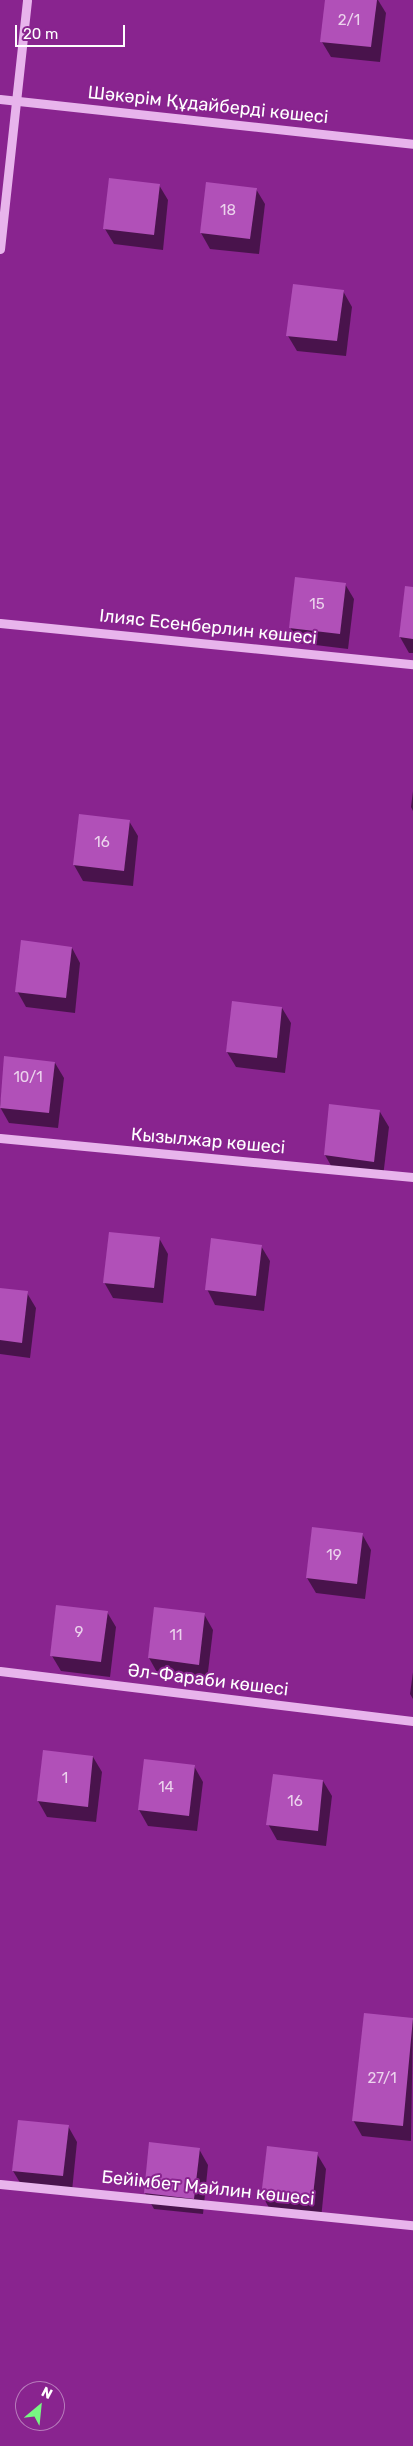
<!DOCTYPE html>
<meta charset="utf-8">
<style>
body{margin:0}
#map{position:relative;width:413px;height:2446px;overflow:hidden;background:#89248f;font-family:Rubik,sans-serif}
div>[style]{position:absolute}
.shadow>*{inset:0;background:#0007}
.building>*{inset:0;background:#b150b8}
.minor>*{height:9px;margin:-4.5px;padding:0 4.5px;transform-origin:4.5px;border-radius:4.5px;background:#e8b4ec}
span{translate:-50% -50%;white-space:nowrap;text-align:center;line-height:1.15;-webkit-text-stroke:4px #89248f;paint-order:stroke}
.number-label{font-size:15px;color:#ecd3ed}
.number-label span{-webkit-text-stroke-width:0}
.street-label{font-size:18px;color:#fff}
.north{position:absolute;left:15px;top:2381px;width:50px;height:50px;box-sizing:border-box;background:#89248f;border:1px solid #b87cbc;border-radius:50%;rotate:28deg;font-size:14px;font-weight:700;line-height:20px;text-align:center;color:#fff}
.north::after{content:'';display:block;margin:auto;width:18px;height:22px;background:#78f683;clip-path:polygon(50% 0,100% 100%,50% 72%,0 100%)}
.scale{position:absolute;left:15px;top:25px;width:110px;height:22px;box-sizing:border-box;border:2px solid #fff;border-top:0;padding-left:6px;font-size:15px;line-height:18px;white-space:nowrap;color:#fff;-webkit-text-stroke:4px #89248f;paint-order:stroke}
</style>
<div id="map">
<div class="shadow">
<div style="clip-path:polygon(327px 0,378px 0,386px 13px,380px 62px,331px 57px,322px 42px)"></div>
<div style="clip-path:polygon(159px 185px,168px 200px,163px 250px,114px 244px,105px 229px)"></div>
<div style="clip-path:polygon(256px 189px,265px 204px,259px 254px,210px 249px,201px 233px)"></div>
<div style="clip-path:polygon(343px 291px,352px 307px,346px 356px,297px 351px,288px 336px)"></div>
<div style="clip-path:polygon(345px 584px,354px 599px,348px 649px,299px 643px,290px 627px)"></div>
<div style="clip-path:polygon(406px 588px,413px 588px,413px 653px,409px 653px,400px 637px)"></div>
<div style="clip-path:polygon(413px 791px,413px 811px,411px 807px)"></div>
<div style="clip-path:polygon(80px 816px,129px 821px,138px 836px,133px 886px,83px 881px,74px 865px)"></div>
<div style="clip-path:polygon(72px 948px,80px 963px,75px 1013px,26px 1007px,17px 991px)"></div>
<div style="clip-path:polygon(282px 1008px,291px 1023px,285px 1073px,236px 1067px,227px 1052px)"></div>
<div style="clip-path:polygon(6px 1058px,55px 1063px,64px 1078px,58px 1128px,9px 1123px,0 1107px)"></div>
<div style="clip-path:polygon(330px 1106px,380px 1112px,389px 1127px,383px 1177px,334px 1171px,325px 1155px)"></div>
<div style="clip-path:polygon(159px 1238px,168px 1254px,163px 1303px,113px 1298px,104px 1282px)"></div>
<div style="clip-path:polygon(261px 1246px,270px 1261px,264px 1311px,215px 1305px,207px 1289px)"></div>
<div style="clip-path:polygon(0 1289px,27px 1293px,36px 1308px,30px 1358px,0 1354px)"></div>
<div style="clip-path:polygon(362px 1534px,371px 1550px,365px 1599px,316px 1593px,307px 1578px)"></div>
<div style="clip-path:polygon(155px 1609px,204px 1614px,213px 1630px,207px 1680px,158px 1674px,149px 1658px)"></div>
<div style="clip-path:polygon(107px 1612px,116px 1627px,110px 1677px,61px 1671px,52px 1656px)"></div>
<div style="clip-path:polygon(413px 1672px,413px 1699px,410px 1694px)"></div>
<div style="clip-path:polygon(44px 1751px,93px 1757px,102px 1772px,96px 1822px,47px 1817px,38px 1801px)"></div>
<div style="clip-path:polygon(145px 1760px,194px 1766px,203px 1782px,197px 1831px,148px 1826px,139px 1810px)"></div>
<div style="clip-path:polygon(323px 1781px,332px 1796px,326px 1846px,277px 1840px,268px 1824px)"></div>
<div style="clip-path:polygon(366px 2014px,413px 2020px,411px 2141px,362px 2136px,353px 2120px)"></div>
<div style="clip-path:polygon(68px 2126px,77px 2142px,72px 2191px,22px 2186px,13px 2171px)"></div>
<div style="clip-path:polygon(151px 2144px,199px 2149px,208px 2165px,203px 2214px,154px 2209px,145px 2193px)"></div>
<div style="clip-path:polygon(317px 2154px,326px 2169px,321px 2219px,272px 2213px,263px 2197px)"></div>
</div>
<div class="building">
<div style="clip-path:polygon(325px 0,377px 0,371px 47px,320px 42px)"></div>
<div style="clip-path:polygon(109px 178px,160px 184px,154px 235px,103px 229px)"></div>
<div style="clip-path:polygon(206px 182px,257px 188px,250px 239px,200px 233px)"></div>
<div style="clip-path:polygon(293px 284px,344px 290px,337px 341px,286px 336px)"></div>
<div style="clip-path:polygon(295px 577px,346px 583px,340px 634px,289px 628px)"></div>
<div style="clip-path:polygon(405px 586px,413px 587px,413px 639px,399px 637px)"></div>
<div style="clip-path:polygon(79px 814px,130px 820px,124px 871px,73px 865px)"></div>
<div style="clip-path:polygon(21px 940px,72px 947px,66px 998px,15px 992px)"></div>
<div style="clip-path:polygon(232px 1001px,282px 1007px,277px 1058px,226px 1052px)"></div>
<div style="clip-path:polygon(4px 1056px,55px 1062px,49px 1113px,0 1108px)"></div>
<div style="clip-path:polygon(329px 1104px,380px 1110px,374px 1162px,324px 1155px)"></div>
<div style="clip-path:polygon(109px 1232px,160px 1237px,154px 1288px,103px 1283px)"></div>
<div style="clip-path:polygon(211px 1238px,262px 1245px,256px 1296px,205px 1290px)"></div>
<div style="clip-path:polygon(0 1288px,28px 1291px,22px 1343px,0 1340px)"></div>
<div style="clip-path:polygon(312px 1527px,363px 1533px,357px 1584px,306px 1578px)"></div>
<div style="clip-path:polygon(56px 1605px,108px 1611px,101px 1662px,50px 1656px)"></div>
<div style="clip-path:polygon(154px 1607px,205px 1613px,199px 1665px,148px 1658px)"></div>
<div style="clip-path:polygon(43px 1750px,93px 1756px,88px 1807px,37px 1801px)"></div>
<div style="clip-path:polygon(144px 1759px,195px 1765px,189px 1816px,138px 1810px)"></div>
<div style="clip-path:polygon(273px 1774px,323px 1780px,318px 1831px,266px 1825px)"></div>
<div style="clip-path:polygon(364px 2013px,413px 2018px,403px 2126px,352px 2121px)"></div>
<div style="clip-path:polygon(18px 2120px,69px 2125px,63px 2176px,12px 2171px)"></div>
<div style="clip-path:polygon(149px 2142px,200px 2148px,194px 2199px,144px 2193px)"></div>
<div style="clip-path:polygon(267px 2146px,318px 2152px,312px 2204px,261px 2197px)"></div>
</div>
<div class="minor">
<div style="left:0;top:99px;width:415px;rotate:6.2deg"></div>
<div style="left:0;top:249px;width:250px;rotate:-83.8deg"></div>
<div style="left:0;top:623px;width:415px;rotate:5.7deg"></div>
<div style="left:0;top:1138px;width:415px;rotate:5.4deg"></div>
<div style="left:0;top:1671px;width:416px;rotate:6.9deg"></div>
<div style="left:0;top:2184px;width:415px;rotate:5.7deg"></div>
</div>
<div class="number-label">
<span style="left:349px;top:21px">2/1</span>
<span style="left:228px;top:211px">18</span>
<span style="left:317px;top:605px">15</span>
<span style="left:102px;top:843px">16</span>
<span style="left:28px;top:1078px">10/1</span>
<span style="left:334px;top:1556px">19</span>
<span style="left:79px;top:1633px">9</span>
<span style="left:176px;top:1636px">11</span>
<span style="left:65px;top:1779px">1</span>
<span style="left:166px;top:1788px">14</span>
<span style="left:295px;top:1802px">16</span>
<span style="left:382px;top:2079px">27/1</span>
</div>
<div class="street-label">
<span style="left:208px;top:105px;rotate:6deg">Шәкәрім Құдайберді көшесі</span>
<span style="left:208px;top:627px;rotate:6deg">Ілияс Есенберлин көшесі</span>
<span style="left:208px;top:1141px;rotate:5deg">Кызылжар көшесі</span>
<span style="left:208px;top:1680px;rotate:7deg">Әл-Фараби көшесі</span>
<span style="left:208px;top:2188px;rotate:6deg">Бейімбет Майлин көшесі</span>
</div>
<div class="north">N</div>
<div class="scale">20 m</div>
</div>
